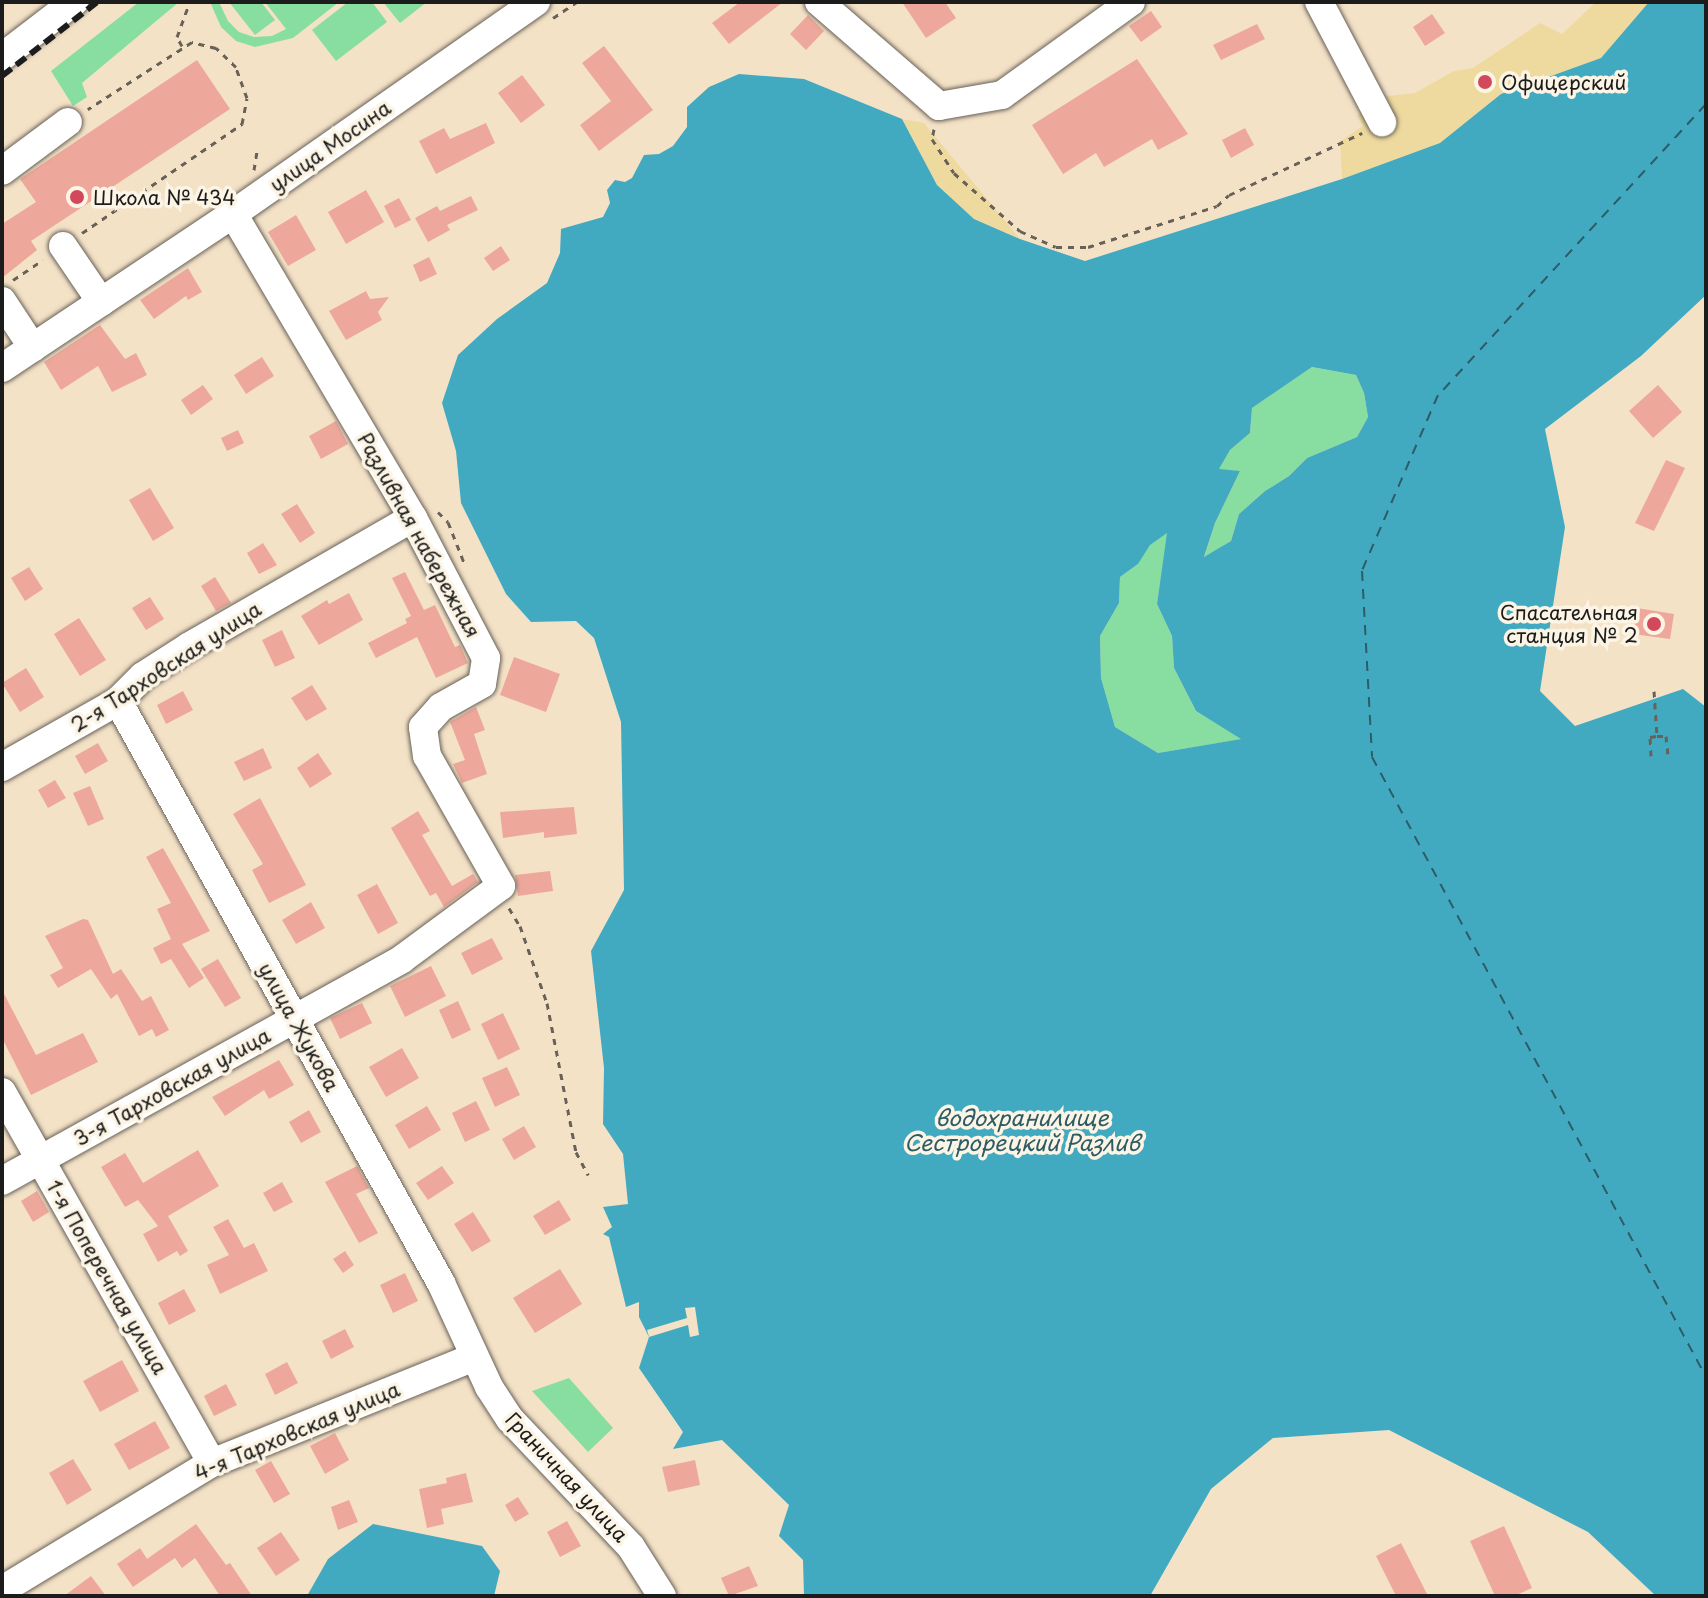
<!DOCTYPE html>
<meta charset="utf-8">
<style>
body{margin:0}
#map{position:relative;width:1708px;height:1598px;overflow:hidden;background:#f4e2c7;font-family:"Playpen Sans",sans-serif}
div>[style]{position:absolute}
.green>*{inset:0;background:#88dea1}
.sand>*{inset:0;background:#eeda9e}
.water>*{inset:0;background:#41aac0}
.pier>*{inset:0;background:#f4e2c7}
.ferry>*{height:2px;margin-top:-1px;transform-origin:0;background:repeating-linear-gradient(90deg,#2d5c66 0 10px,transparent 0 18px)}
.building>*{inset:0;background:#eda89b}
.path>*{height:3px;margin-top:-1.5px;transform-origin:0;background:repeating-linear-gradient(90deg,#686158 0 6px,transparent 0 12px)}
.roads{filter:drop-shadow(0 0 2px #686158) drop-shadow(0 0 2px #686158)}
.minor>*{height:28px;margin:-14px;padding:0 14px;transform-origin:14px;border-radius:14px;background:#fff}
.rail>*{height:6px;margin-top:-3px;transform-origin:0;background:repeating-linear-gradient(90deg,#1c1c1c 0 12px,transparent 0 18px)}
.dots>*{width:22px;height:22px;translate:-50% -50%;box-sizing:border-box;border:4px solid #fcf5e5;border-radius:50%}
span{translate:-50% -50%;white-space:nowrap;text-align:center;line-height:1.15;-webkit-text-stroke:7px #fcf5e5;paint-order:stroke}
.poi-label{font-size:20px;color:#1c1c1c}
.left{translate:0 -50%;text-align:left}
.right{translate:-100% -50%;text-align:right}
.street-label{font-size:20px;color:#1c1c1c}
.water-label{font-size:22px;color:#2d5c66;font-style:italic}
.frame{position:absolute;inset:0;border:4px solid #1c1c1c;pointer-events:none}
</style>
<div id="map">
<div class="green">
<div style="clip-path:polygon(139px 2px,179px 2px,82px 83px,87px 97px,73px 106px,51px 71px)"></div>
<div style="clip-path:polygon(210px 2px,219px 2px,228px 21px,239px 32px,254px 37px,272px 36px,286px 29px,265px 2px,339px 2px,293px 38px,255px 47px,236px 41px,221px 27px)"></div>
<div style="clip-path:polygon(229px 2px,261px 2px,275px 20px,255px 35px)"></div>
<div style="clip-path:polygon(348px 2px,372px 2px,387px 22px,336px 61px,312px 30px)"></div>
<div style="clip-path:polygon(383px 2px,427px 2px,400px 23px)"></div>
<div style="clip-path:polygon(1312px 367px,1356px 375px,1364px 393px,1368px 417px,1357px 437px,1307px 458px,1289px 476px,1265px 491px,1239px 514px,1231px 541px,1204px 558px,1215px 523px,1240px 471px,1218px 470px,1230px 450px,1250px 433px,1252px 408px)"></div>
<div style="clip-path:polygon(1168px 532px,1157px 604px,1172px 636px,1174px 668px,1196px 711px,1242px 739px,1158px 753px,1115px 727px,1101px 678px,1100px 636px,1119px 603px,1120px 577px,1138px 564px,1149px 545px)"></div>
<div style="clip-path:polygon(569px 1378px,613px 1428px,588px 1452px,532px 1391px)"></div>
</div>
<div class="sand">
<div style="clip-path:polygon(1596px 2px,1649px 2px,1601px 58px,1501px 94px,1440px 143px,1342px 179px,1340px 141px,1363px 126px,1357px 116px,1380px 97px,1415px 93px,1454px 71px,1473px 68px,1540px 23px,1562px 34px)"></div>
<div style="clip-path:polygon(902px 119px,924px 123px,1020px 239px,974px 219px,937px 185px)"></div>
</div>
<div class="water">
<div style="clip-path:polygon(evenodd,1649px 2px,1706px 2px,1706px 295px,1641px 356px,1545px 429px,1565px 527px,1540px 691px,1575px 726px,1683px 689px,1706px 707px,1706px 1596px,1656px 1596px,1588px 1532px,1389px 1430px,1273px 1438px,1211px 1489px,1150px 1596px,804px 1596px,803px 1560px,779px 1536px,789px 1505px,722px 1440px,673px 1449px,683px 1432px,639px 1368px,649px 1337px,639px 1317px,639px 1302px,626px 1307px,609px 1237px,603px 1234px,612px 1227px,603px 1207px,628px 1204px,623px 1154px,603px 1124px,604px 1068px,591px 951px,624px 890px,621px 722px,594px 638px,576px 621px,531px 622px,506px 594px,461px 503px,456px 451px,442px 403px,458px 355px,497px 319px,547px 283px,560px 253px,561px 229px,603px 217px,610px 203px,607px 190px,615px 180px,625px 182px,632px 178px,644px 155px,659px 154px,673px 146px,687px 127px,687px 107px,709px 87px,739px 74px,804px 79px,902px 119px,937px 185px,974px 219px,1020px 239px,1085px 261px,1342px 179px,1440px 143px,1501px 94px,1601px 58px,1649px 2px,1312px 367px,1356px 375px,1364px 393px,1368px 417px,1357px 437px,1307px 458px,1289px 476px,1265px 491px,1239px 514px,1231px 541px,1204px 557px,1215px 523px,1240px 471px,1219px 469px,1230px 450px,1250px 433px,1252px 408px,1312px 367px,1649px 2px,1167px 533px,1157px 604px,1172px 636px,1174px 668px,1196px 711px,1241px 739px,1158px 753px,1115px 727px,1101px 678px,1100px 636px,1119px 603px,1120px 577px,1138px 564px,1150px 545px,1167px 533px)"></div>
<div style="clip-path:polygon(373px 1524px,482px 1546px,500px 1571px,494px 1596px,307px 1596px,328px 1559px)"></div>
</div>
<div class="pier">
<div style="clip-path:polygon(695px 1307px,699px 1335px,690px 1337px,688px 1325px,649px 1337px,647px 1330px,687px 1318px,685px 1308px)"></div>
</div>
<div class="ferry">
<div style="left:1706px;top:104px;width:396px;rotate:132.6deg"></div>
<div style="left:1438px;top:395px;width:192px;rotate:113.4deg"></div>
<div style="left:1362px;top:571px;width:186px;rotate:86.9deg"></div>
<div style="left:1372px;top:757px;width:704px;rotate:61.69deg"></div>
</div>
<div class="building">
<div style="clip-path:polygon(740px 2px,783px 2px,729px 44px,712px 23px)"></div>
<div style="clip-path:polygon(902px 2px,945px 2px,956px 18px,926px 38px)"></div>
<div style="clip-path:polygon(1151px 11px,1162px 27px,1141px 42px,1129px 26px)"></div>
<div style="clip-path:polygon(1432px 14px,1445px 33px,1425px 46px,1413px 27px)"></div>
<div style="clip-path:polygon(808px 15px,824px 31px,806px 50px,790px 34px)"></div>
<div style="clip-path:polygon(1257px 24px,1265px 39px,1221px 60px,1213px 45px)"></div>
<div style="clip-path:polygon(604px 46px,653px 110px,599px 151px,580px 125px,611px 101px,582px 63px)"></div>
<div style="clip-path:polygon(1137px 59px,1188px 134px,1158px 150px,1152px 139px,1104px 167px,1096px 153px,1063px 174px,1032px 125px)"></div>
<div style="clip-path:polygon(197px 60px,230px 109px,31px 241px,37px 250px,2px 278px,2px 224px,36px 202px,20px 179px)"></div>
<div style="clip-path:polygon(522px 75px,545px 105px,521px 123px,498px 93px)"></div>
<div style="clip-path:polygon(486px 123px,495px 143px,436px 174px,419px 141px,444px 128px,450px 139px)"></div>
<div style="clip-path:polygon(1245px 128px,1254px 145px,1231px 158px,1222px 140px)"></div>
<div style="clip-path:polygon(366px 190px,384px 222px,346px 244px,328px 212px)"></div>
<div style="clip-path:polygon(471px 196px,478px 210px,447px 225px,450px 230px,428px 242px,415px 218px,437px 206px,440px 211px)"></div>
<div style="clip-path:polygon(399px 198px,411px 220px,395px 228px,384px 206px)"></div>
<div style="clip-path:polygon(296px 215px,316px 250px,288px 266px,268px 232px)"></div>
<div style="clip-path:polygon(501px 246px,510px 260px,493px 271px,484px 258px)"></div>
<div style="clip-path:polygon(429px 257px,437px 274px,420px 282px,413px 265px)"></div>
<div style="clip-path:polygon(188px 268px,202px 292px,188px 300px,186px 296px,154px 319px,140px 300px)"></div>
<div style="clip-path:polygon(366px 291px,370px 299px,389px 297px,378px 312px,382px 320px,346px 340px,329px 311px)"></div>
<div style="clip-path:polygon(100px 325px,125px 359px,136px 353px,147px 375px,112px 392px,98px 366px,61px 390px,44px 362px)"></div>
<div style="clip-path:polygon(262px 357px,274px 376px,246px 394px,234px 375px)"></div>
<div style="clip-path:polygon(203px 385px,213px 399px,191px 415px,181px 400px)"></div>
<div style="clip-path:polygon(1658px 385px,1682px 412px,1653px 438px,1629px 411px)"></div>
<div style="clip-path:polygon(336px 421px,348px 444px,321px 459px,309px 436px)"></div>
<div style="clip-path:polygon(238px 430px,244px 443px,227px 451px,221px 438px)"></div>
<div style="clip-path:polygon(1666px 460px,1685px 468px,1654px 531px,1635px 523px)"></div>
<div style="clip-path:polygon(150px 488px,174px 528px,153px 541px,129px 500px)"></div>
<div style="clip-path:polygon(297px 504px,315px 533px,300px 543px,281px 514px)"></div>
<div style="clip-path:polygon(263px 543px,277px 565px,259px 574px,247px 553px)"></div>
<div style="clip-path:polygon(29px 567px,43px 589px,25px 601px,11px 578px)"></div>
<div style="clip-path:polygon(405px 572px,424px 610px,435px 605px,455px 647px,460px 645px,468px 663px,436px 678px,417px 637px,376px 658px,368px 643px,407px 623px,405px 619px,411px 616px,392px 578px)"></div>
<div style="clip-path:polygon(215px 577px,231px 603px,216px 611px,201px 586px)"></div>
<div style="clip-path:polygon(349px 593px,363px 620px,319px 645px,301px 616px,327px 600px,329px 604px)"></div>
<div style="clip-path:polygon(150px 597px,164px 619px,146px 630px,132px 608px)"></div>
<div style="clip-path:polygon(1637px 608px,1674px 614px,1670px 639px,1633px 634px)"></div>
<div style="clip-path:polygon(79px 618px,106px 660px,80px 676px,54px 634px)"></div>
<div style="clip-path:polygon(282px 630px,295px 658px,275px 667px,262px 640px)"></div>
<div style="clip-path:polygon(514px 657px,560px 674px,546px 712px,500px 695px)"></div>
<div style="clip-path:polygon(26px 668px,44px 697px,20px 712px,2px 683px)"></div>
<div style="clip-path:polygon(312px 685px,327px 709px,306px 721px,291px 698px)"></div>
<div style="clip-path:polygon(183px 691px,193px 710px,166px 724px,157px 705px)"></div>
<div style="clip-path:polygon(476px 707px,485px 730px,474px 734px,487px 774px,462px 783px,453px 764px,465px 760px,450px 722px)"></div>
<div style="clip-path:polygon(98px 743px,108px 761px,85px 774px,75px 756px)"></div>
<div style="clip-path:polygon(263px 748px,272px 768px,244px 781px,234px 762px)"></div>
<div style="clip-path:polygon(318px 753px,332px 774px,310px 788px,297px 768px)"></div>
<div style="clip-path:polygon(55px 780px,66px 798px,48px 808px,38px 790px)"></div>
<div style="clip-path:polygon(90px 786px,104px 819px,88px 826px,73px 793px)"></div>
<div style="clip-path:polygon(260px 798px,306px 885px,269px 903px,252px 870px,263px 864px,233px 814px)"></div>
<div style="clip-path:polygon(574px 807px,577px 834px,544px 838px,544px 832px,503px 838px,500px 812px)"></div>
<div style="clip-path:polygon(418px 811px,430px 831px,422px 835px,452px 886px,473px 874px,478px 882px,444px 907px,436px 893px,430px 896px,391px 828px)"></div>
<div style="clip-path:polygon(163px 848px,210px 931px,182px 944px,204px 978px,189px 988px,171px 959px,161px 964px,153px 948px,171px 939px,157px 909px,171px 903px,146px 857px)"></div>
<div style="clip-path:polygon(550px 871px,553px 891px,518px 896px,515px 875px)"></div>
<div style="clip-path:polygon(377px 884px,398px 923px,378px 934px,357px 895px)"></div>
<div style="clip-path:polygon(311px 902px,325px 928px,296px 944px,282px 920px)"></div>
<div style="clip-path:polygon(83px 919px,88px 920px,113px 974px,121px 969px,142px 1001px,151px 996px,169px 1030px,156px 1037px,152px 1029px,139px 1036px,117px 994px,111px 999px,91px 969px,58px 988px,50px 975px,63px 968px,45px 936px)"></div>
<div style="clip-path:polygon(492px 938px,503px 959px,472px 975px,461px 953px)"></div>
<div style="clip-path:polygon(218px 959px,241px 998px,225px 1007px,201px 969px)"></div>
<div style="clip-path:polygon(431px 966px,446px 996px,405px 1017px,390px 986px)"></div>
<div style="clip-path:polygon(2px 990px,36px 1055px,83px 1033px,98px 1062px,31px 1095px,2px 1038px)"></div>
<div style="clip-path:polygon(458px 1001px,471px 1030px,452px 1039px,439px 1010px)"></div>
<div style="clip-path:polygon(362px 1003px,372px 1023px,340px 1039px,330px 1018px)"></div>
<div style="clip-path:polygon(503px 1013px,520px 1049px,498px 1060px,481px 1024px)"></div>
<div style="clip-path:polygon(402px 1048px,419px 1078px,386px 1097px,369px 1067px)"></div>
<div style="clip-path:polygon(279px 1060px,294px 1085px,269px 1099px,264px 1090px,225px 1116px,212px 1097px)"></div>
<div style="clip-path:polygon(507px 1067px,520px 1095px,495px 1107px,482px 1078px)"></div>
<div style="clip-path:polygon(476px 1101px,490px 1130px,465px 1142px,452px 1113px)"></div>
<div style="clip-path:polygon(427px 1106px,441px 1130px,409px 1149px,395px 1125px)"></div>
<div style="clip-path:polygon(309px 1110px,321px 1132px,301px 1143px,289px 1122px)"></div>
<div style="clip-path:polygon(524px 1126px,536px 1147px,514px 1160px,502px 1139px)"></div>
<div style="clip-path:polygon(198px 1150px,219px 1186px,168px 1216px,188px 1251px,180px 1256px,177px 1251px,158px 1262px,143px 1234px,158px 1226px,138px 1200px,125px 1207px,101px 1167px,125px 1153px,143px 1183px)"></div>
<div style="clip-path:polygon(357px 1166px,369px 1188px,356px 1194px,378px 1233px,359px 1243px,325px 1182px)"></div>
<div style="clip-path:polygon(442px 1166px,454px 1183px,428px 1200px,416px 1183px)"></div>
<div style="clip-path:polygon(282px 1182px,293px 1202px,274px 1212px,263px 1193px)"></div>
<div style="clip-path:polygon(37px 1191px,49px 1212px,33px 1222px,21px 1201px)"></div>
<div style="clip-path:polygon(559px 1200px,571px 1220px,545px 1235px,533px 1216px)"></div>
<div style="clip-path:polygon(473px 1212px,491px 1241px,472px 1252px,454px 1224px)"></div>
<div style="clip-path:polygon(228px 1219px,244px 1248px,254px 1243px,268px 1271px,220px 1294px,207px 1265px,229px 1255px,213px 1227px)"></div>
<div style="clip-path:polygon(345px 1251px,354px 1265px,343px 1273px,333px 1259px)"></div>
<div style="clip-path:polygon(560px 1269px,582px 1304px,535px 1333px,513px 1298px)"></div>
<div style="clip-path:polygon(405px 1273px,418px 1301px,393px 1313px,380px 1285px)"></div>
<div style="clip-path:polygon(184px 1289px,196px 1311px,169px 1325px,158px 1303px)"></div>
<div style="clip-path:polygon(345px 1329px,354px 1347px,331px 1359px,322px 1341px)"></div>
<div style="clip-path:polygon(122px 1360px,139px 1391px,100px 1412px,83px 1381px)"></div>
<div style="clip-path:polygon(287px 1362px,298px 1383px,275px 1395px,265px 1374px)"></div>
<div style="clip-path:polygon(226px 1384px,237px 1405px,214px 1416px,204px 1396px)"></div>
<div style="clip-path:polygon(155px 1421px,170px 1448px,129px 1470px,114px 1444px)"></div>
<div style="clip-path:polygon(335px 1433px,349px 1460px,325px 1474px,310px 1446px)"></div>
<div style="clip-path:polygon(73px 1459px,92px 1490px,67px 1505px,49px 1473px)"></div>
<div style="clip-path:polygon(695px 1460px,700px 1485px,668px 1492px,662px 1467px)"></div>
<div style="clip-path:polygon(271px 1461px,290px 1494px,274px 1503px,255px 1470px)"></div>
<div style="clip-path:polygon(466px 1473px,473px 1502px,441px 1509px,444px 1524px,427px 1528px,419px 1489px,447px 1483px,446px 1478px)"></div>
<div style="clip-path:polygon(518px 1497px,529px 1514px,515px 1522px,505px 1505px)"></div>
<div style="clip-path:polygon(349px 1500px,358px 1522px,338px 1530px,331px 1507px)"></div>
<div style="clip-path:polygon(567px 1521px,581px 1546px,560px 1557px,547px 1532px)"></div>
<div style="clip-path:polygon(196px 1524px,226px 1565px,230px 1563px,252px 1596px,220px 1596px,195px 1558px,182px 1568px,175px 1558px,133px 1587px,117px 1564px,140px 1548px,147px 1559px)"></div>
<div style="clip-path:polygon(1504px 1526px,1532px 1588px,1514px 1596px,1495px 1596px,1470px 1541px)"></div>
<div style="clip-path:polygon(281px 1532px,300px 1560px,276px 1576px,257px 1548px)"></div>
<div style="clip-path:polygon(1401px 1543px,1428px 1596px,1396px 1596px,1376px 1556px)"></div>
<div style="clip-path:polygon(749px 1566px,758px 1586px,729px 1596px,721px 1578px)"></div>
<div style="clip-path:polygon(91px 1576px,106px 1596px,64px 1596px)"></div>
</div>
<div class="path">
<div style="left:553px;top:18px;width:29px;rotate:-34deg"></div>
<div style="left:182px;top:46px;width:10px;rotate:-119deg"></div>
<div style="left:177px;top:37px;width:37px;rotate:-70deg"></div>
<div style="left:934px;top:129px;width:10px;rotate:101deg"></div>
<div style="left:932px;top:139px;width:40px;rotate:57.1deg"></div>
<div style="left:954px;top:173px;width:88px;rotate:41.3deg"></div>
<div style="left:1020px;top:231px;width:39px;rotate:24deg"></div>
<div style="left:1056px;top:247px;width:32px"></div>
<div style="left:1088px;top:247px;width:135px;rotate:-17.6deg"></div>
<div style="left:1217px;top:206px;width:16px;rotate:-43deg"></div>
<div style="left:1229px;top:195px;width:147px;rotate:-25deg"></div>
<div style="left:254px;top:170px;width:20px;rotate:-81deg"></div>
<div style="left:82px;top:233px;width:194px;rotate:-34.3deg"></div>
<div style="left:242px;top:124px;width:26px;rotate:-79deg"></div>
<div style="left:247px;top:98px;width:33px;rotate:-110deg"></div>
<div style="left:236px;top:67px;width:28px;rotate:-136deg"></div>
<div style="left:216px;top:48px;width:25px;rotate:-166deg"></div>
<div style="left:192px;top:42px;width:124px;rotate:147.2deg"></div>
<div style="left:13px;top:280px;width:36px;rotate:-34deg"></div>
<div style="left:438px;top:512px;width:14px;rotate:45deg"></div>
<div style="left:448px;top:522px;width:46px;rotate:68.4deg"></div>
<div style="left:1654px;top:691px;width:45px;rotate:86.2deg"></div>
<div style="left:1657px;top:736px;width:9px"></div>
<div style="left:1666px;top:736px;width:20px;rotate:84deg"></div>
<div style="left:1651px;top:756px;width:19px;rotate:-93deg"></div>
<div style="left:1650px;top:737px;width:7px;rotate:-8deg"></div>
<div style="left:509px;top:908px;width:21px;rotate:59deg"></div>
<div style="left:520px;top:926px;width:82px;rotate:70.7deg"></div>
<div style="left:547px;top:1003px;width:152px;rotate:79deg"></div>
<div style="left:576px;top:1152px;width:26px;rotate:62deg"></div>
</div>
<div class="roads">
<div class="minor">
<div style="left:819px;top:2px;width:159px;rotate:40.9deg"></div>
<div style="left:939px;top:106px;width:64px;rotate:-9.9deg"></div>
<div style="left:1002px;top:95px;width:159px;rotate:-35.8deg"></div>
<div style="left:1319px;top:2px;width:136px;rotate:62.3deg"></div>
<div style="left:2px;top:57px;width:91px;rotate:-37.4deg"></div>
<div style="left:2px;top:171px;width:82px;rotate:-36.6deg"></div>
<div style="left:63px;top:246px;width:68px;rotate:55.8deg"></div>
<div style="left:2px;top:301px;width:56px;rotate:56.6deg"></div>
<div style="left:2px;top:368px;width:278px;rotate:-33.7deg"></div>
<div style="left:233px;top:214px;width:370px;rotate:-35deg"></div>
<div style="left:118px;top:701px;width:666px;rotate:60.97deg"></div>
<div style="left:441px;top:1283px;width:115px;rotate:65.2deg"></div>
<div style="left:489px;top:1387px;width:38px;rotate:57deg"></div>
<div style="left:510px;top:1419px;width:176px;rotate:46.6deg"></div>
<div style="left:631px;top:1547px;width:58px;rotate:57.7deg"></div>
<div style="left:2px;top:767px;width:133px;rotate:-29.6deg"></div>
<div style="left:118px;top:701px;width:35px;rotate:-45deg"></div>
<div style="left:143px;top:676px;width:56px;rotate:-32.6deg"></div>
<div style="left:190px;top:646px;width:257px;rotate:-29.9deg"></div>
<div style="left:2px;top:1092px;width:426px;rotate:60.5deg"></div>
<div style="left:2px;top:1181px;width:457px;rotate:-29deg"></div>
<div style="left:402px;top:959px;width:123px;rotate:-36.4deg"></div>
<div style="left:501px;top:886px;width:150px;rotate:-119.6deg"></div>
<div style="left:427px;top:756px;width:29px;rotate:-98deg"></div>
<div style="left:423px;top:727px;width:27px;rotate:-48deg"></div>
<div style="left:441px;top:707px;width:47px;rotate:-29.3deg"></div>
<div style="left:482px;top:684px;width:26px;rotate:-81deg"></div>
<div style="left:486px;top:658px;width:158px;rotate:-117.5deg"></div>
<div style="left:413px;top:518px;width:353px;rotate:-120.6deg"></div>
<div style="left:2px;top:1590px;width:245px;rotate:-31.2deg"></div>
<div style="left:212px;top:1463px;width:283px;rotate:-22deg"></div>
</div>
</div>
<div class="rail">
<div style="left:2px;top:76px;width:120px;rotate:-37.9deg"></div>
</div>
<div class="dots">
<div style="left:1485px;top:82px;background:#d1495b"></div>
<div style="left:77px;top:197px;background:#d1495b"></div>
<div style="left:1654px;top:624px;background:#d1495b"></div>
</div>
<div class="poi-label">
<span class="left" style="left:1501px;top:82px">Офицерский</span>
<span class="left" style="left:93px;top:197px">Школа № 434</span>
<span class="right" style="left:1638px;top:624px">Спасательная<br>станция № 2</span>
</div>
<div class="street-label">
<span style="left:330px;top:146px;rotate:-35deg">улица Мосина</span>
<span style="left:419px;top:535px;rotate:61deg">Разливная набережная</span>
<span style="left:166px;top:667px;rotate:-33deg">2-я Тарховская улица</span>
<span style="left:299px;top:1027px;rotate:61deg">улица Жукова</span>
<span style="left:172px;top:1087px;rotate:-29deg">3-я Тарховская улица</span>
<span style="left:107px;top:1277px;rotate:60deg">1-я Поперечная улица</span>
<span style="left:297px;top:1431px;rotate:-23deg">4-я Тарховская улица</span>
<span style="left:567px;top:1477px;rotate:47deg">Граничная улица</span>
</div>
<div class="water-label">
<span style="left:1022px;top:1129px">водохранилище<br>Сестрорецкий Разлив</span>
</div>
<div class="frame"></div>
</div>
